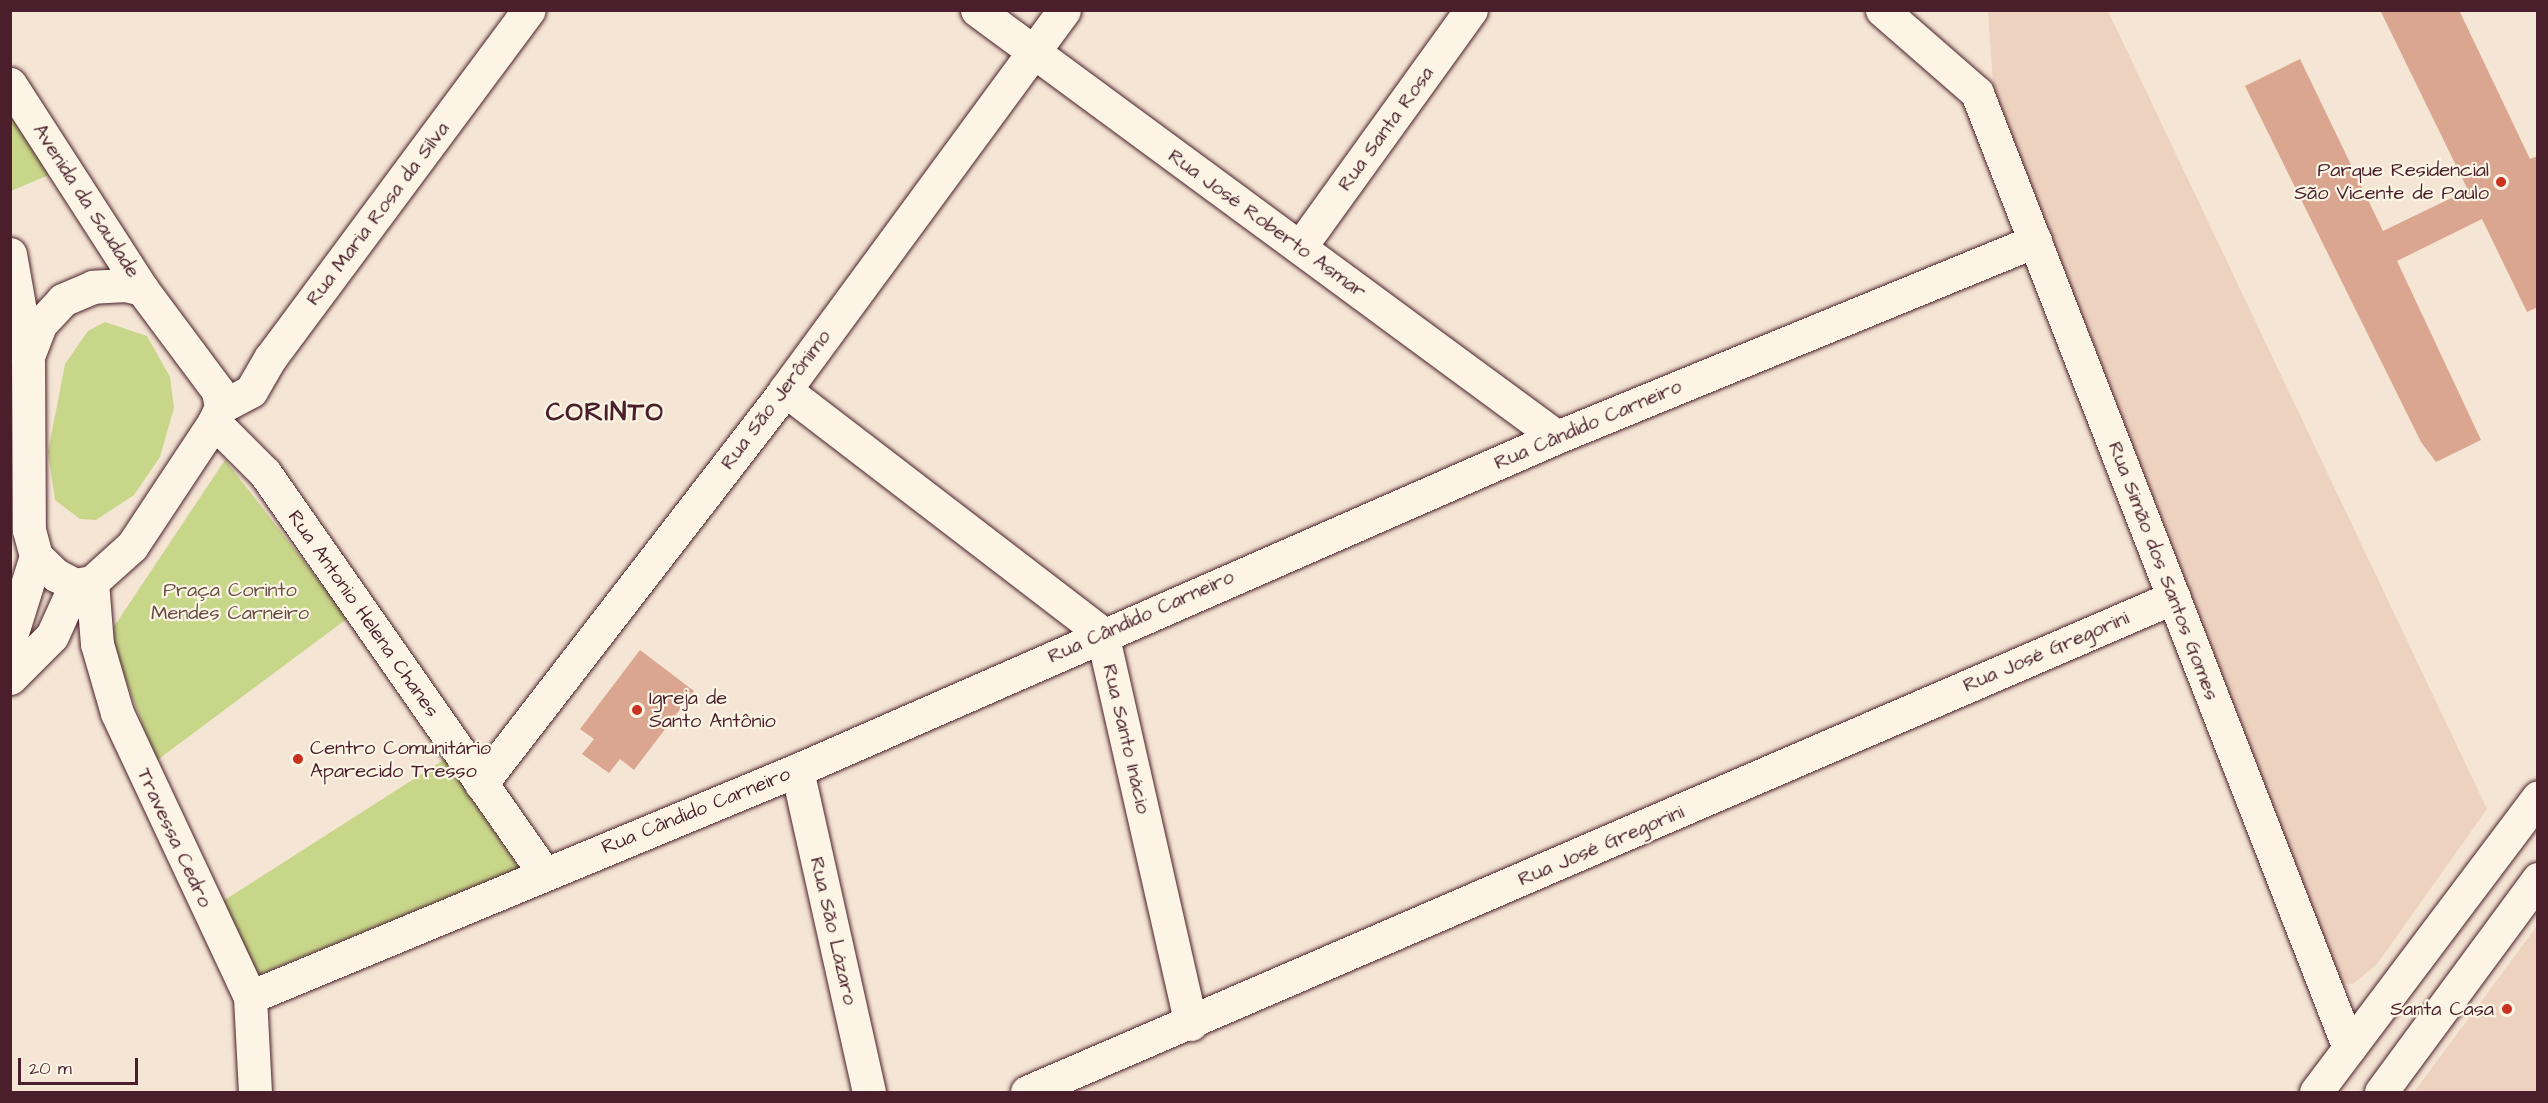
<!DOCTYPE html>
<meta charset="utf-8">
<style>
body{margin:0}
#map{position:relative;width:2548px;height:1103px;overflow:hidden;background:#f5e5d4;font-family:"Architects Daughter",sans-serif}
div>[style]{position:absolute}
.built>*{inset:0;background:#edd2bf}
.green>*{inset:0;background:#c8d68a}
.building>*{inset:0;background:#daa68f}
.roads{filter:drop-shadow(0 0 2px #4a1f2b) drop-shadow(0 0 2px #4a1f2b)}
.minor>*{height:33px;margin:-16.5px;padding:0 16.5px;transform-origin:16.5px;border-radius:16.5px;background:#fcf5e5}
.secondary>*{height:33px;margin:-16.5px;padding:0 16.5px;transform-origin:16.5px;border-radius:16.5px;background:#fcf5e5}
.dots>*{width:16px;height:16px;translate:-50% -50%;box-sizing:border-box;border:3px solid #fcf5e5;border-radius:50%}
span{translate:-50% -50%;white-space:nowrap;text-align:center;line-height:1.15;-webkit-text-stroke:4.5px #fcf5e5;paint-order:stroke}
.street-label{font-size:20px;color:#4a1f2b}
.poi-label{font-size:20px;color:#4a1f2b}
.right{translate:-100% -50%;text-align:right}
.left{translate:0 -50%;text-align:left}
.park-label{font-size:20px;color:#6a4d43}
.district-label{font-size:26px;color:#4a1f2b;font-weight:700;letter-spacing:1.5px}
.frame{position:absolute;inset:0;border:12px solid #4a1f2b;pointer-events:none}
.scale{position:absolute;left:18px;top:1058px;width:120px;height:27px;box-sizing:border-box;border:3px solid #4a1f2b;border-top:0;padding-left:8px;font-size:18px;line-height:21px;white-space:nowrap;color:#4a1f2b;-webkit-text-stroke:4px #fcf5e5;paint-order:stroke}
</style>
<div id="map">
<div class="built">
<div style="clip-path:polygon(1988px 11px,2108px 11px,2487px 809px,2377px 964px,2353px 984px,2334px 983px,1994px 98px)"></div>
<div style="clip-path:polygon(2537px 926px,2537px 1092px,2414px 1092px)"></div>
</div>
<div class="green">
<div style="clip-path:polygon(10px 108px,51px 174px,11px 191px,10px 191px)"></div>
<div style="clip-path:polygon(105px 322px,147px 336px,170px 377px,174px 408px,160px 457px,134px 495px,96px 520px,80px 519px,55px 500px,48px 452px,65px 364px,88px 331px)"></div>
<div style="clip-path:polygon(225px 460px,348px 618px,156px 761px,109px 634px)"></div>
<div style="clip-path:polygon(445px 759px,519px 868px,258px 975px,223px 901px)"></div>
</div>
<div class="building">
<div style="clip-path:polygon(2380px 10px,2459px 10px,2530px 159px,2538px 156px,2538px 307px,2527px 312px,2482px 219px,2397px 261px,2481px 440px,2436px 462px,2421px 442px,2245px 86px,2300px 59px,2383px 231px,2468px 190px)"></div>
<div style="clip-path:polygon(640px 650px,694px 691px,634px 770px,620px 759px,609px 773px,582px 754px,594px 739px,580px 729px)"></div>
</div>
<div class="roads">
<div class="minor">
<div style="left:977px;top:10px;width:720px;rotate:36.36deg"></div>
<div style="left:1882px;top:10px;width:126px;rotate:41.1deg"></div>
<div style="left:1977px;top:93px;width:1025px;rotate:68.72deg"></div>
<div style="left:1300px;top:247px;width:292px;rotate:-54.2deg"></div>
<div style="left:785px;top:390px;width:399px;rotate:37.5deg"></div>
<div style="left:1102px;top:633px;width:401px;rotate:77.2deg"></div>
<div style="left:221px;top:407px;width:34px;rotate:-28deg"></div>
<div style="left:251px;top:391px;width:39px;rotate:-60deg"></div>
<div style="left:271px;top:357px;width:432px;rotate:-53.4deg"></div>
<div style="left:214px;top:422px;width:72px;rotate:45deg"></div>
<div style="left:265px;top:473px;width:488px;rotate:55.1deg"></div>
<div style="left:92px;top:582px;width:62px;rotate:85.4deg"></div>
<div style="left:97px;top:644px;width:72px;rotate:73.8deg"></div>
<div style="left:117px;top:713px;width:314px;rotate:64.9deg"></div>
<div style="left:250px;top:997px;width:95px;rotate:87deg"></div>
<div style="left:797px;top:770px;width:330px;rotate:77.4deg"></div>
<div style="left:481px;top:784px;width:498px;rotate:-52.3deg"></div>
<div style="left:785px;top:390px;width:471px;rotate:-53.7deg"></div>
<div style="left:250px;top:997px;width:592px;rotate:-22.54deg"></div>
<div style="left:797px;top:770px;width:830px;rotate:-23.66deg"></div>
<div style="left:1557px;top:437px;width:517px;rotate:-22.3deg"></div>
<div style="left:1027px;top:1092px;width:1249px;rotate:-23.34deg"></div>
</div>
<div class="secondary">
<div style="left:10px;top:84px;width:244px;rotate:57.2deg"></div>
<div style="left:10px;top:254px;width:104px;rotate:80deg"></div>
<div style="left:28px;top:356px;width:174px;rotate:89.7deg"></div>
<div style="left:29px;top:530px;width:27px;rotate:75deg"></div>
<div style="left:36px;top:556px;width:28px;rotate:44deg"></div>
<div style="left:56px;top:575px;width:21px;rotate:28deg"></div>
<div style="left:75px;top:585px;width:17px;rotate:-10deg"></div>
<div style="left:92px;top:582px;width:54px;rotate:-42deg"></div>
<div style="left:132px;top:546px;width:149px;rotate:-56.5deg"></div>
<div style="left:214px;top:422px;width:17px;rotate:-65deg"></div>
<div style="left:221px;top:407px;width:16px;rotate:-101deg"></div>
<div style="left:218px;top:391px;width:127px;rotate:-126.7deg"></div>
<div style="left:142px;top:289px;width:16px;rotate:-166deg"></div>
<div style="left:126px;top:285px;width:33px;rotate:177deg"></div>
<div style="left:93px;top:287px;width:33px;rotate:157deg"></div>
<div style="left:63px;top:300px;width:34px;rotate:133deg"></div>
<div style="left:40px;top:325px;width:33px;rotate:111deg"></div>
<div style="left:10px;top:639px;width:87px;rotate:-72.6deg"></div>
<div style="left:10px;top:678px;width:59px;rotate:-45deg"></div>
<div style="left:52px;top:636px;width:56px;rotate:-65.7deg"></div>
<div style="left:2316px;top:1092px;width:369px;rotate:-53deg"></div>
<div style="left:2381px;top:1092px;width:265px;rotate:-53.6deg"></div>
</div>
</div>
<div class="dots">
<div style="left:2501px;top:182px;background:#c8321e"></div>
<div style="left:637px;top:710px;background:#c8321e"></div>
<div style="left:298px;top:759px;background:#c8321e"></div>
<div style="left:2507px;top:1009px;background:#c8321e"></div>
</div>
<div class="street-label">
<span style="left:1386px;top:129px;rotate:-54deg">Rua Santa Rosa</span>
<span style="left:86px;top:201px;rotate:57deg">Avenida da Saudade</span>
<span style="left:378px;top:214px;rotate:-53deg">Rua Maria Rosa da Silva</span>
<span style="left:1267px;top:224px;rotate:36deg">Rua José Roberto Asmar</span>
<span style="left:776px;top:400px;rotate:-53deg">Rua São Jerônimo</span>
<span style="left:1588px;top:425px;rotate:-23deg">Rua Cândido Carneiro</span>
<span style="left:2163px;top:571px;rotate:69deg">Rua Simão dos Santos Gomes</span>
<span style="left:363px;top:614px;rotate:55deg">Rua Antonio Helena Chanes</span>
<span style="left:1141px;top:617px;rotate:-24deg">Rua Cândido Carneiro</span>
<span style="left:2046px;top:652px;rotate:-23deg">Rua José Gregorini</span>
<span style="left:1126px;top:739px;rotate:77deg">Rua Santo Inácio</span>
<span style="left:696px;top:811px;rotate:-22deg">Rua Cândido Carneiro</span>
<span style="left:174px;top:838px;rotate:65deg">Travessa Cedro</span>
<span style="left:1601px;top:846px;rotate:-23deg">Rua José Gregorini</span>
<span style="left:833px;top:931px;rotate:77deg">Rua São Lázaro</span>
</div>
<div class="poi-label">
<span class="right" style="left:2489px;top:182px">Parque Residencial<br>São Vicente de Paulo</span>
<span class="left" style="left:649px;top:710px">Igreja de<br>Santo Antônio</span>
<span class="left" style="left:310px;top:760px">Centro Comunitário<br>Aparecido Tresso</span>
<span class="right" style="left:2494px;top:1009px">Santa Casa</span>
</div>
<div class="park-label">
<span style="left:230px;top:602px">Praça Corinto<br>Mendes Carneiro</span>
</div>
<div class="district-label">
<span style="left:605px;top:413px">CORINTO</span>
</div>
<div class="frame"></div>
<div class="scale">20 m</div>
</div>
